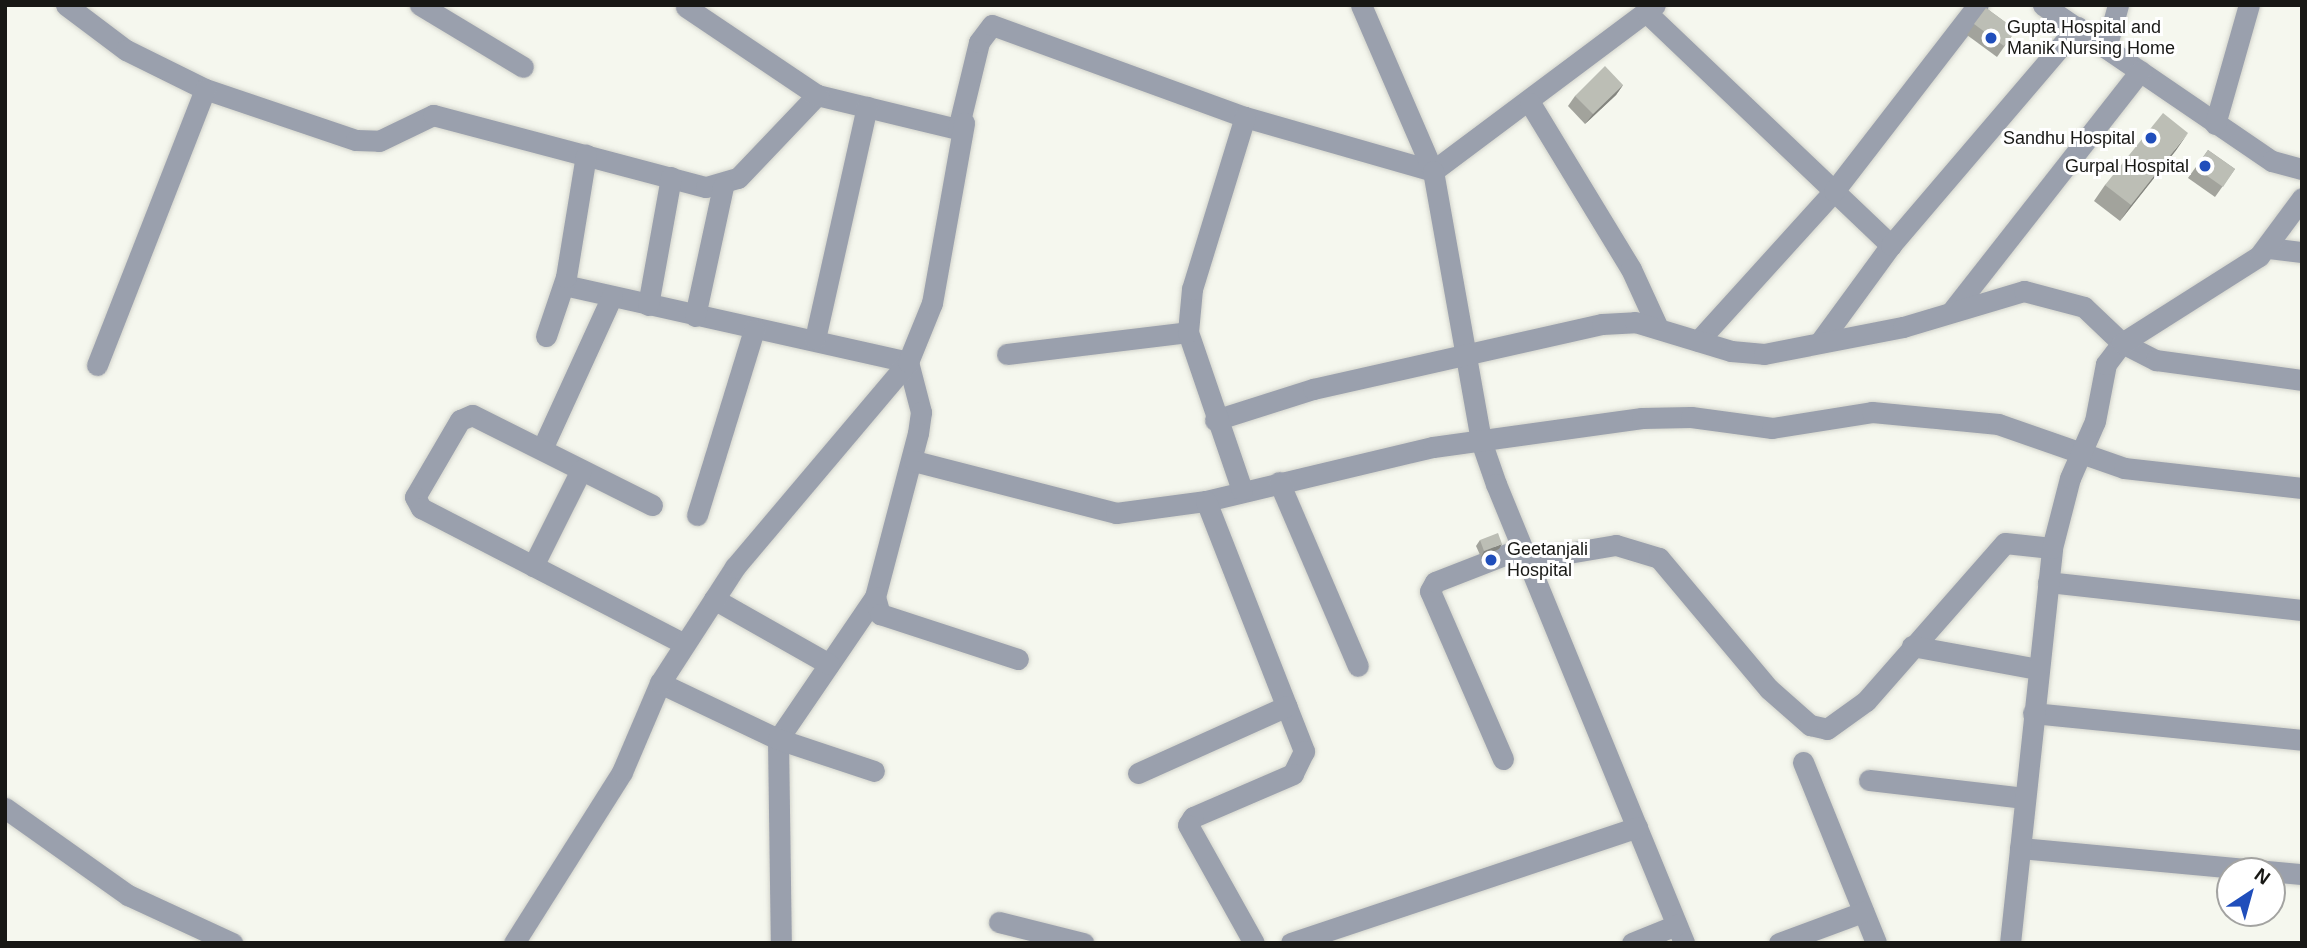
<!DOCTYPE html>
<style>
body{margin:0}
#map{position:relative;width:2307px;height:948px;overflow:hidden;background:#f5f7ee;font-family:Arial,sans-serif}
div>[style]{position:absolute}
.roads{filter:drop-shadow(0 0 2px #d2d3cb) drop-shadow(0 0 2px #d2d3cb)}
.minor>*{height:21px;margin:-10.5px;padding:0 10.5px;transform-origin:10.5px;border-radius:10.5px;background:#9aa0ad}
.wall>*{inset:0;background:#a2a39c}
.shaded-wall>*{inset:0;background:#84857f}
.building>*{inset:0;background:#bcbeb5}
.dots>*{width:19px;height:19px;translate:-50% -50%;box-sizing:border-box;border:4px solid #fff;border-radius:50%}
span{translate:-50% -50%;white-space:nowrap;text-align:center;line-height:1.15;-webkit-text-stroke:6px #fff;paint-order:stroke}
.poi-label{font-size:18px;color:#181815}
.left{translate:0 -50%;text-align:left}
.right{translate:-100% -50%;text-align:right}
.frame{position:absolute;inset:0;border:7px solid #181815;pointer-events:none}
.north{position:absolute;left:2216px;top:857px;width:70px;height:70px;box-sizing:border-box;background:#fff;border:2px solid #a3a3a1;border-radius:50%;rotate:36deg;font-size:19px;font-weight:700;line-height:28px;text-align:center;color:#181815}
.north::after{content:'';display:block;margin:auto;width:24px;height:32px;background:#204ebb;clip-path:polygon(50% 0,100% 100%,50% 72%,0 100%)}
</style>
<div id="map">
<div class="roads">
<div class="minor">
<div style="left:66px;top:5px;width:75px;rotate:36.9deg"></div>
<div style="left:126px;top:50px;width:88px;rotate:26.3deg"></div>
<div style="left:205px;top:89px;width:159px;rotate:18.7deg"></div>
<div style="left:356px;top:140px;width:23px;rotate:2deg"></div>
<div style="left:379px;top:141px;width:60px;rotate:-25.7deg"></div>
<div style="left:433px;top:115px;width:282px;rotate:14.8deg"></div>
<div style="left:706px;top:187px;width:33px;rotate:-16deg"></div>
<div style="left:738px;top:178px;width:115px;rotate:-46.4deg"></div>
<div style="left:817px;top:95px;width:145px;rotate:13.6deg"></div>
<div style="left:958px;top:129px;width:89px;rotate:-76.4deg"></div>
<div style="left:979px;top:42px;width:21px;rotate:-53deg"></div>
<div style="left:992px;top:25px;width:269px;rotate:20deg"></div>
<div style="left:1245px;top:117px;width:196px;rotate:16deg"></div>
<div style="left:1433px;top:171px;width:277px;rotate:-36.8deg"></div>
<div style="left:420px;top:5px;width:120px;rotate:31deg"></div>
<div style="left:1361px;top:5px;width:181px;rotate:66.6deg"></div>
<div style="left:1433px;top:171px;width:274px;rotate:79.9deg"></div>
<div style="left:1481px;top:441px;width:46px;rotate:70.8deg"></div>
<div style="left:1496px;top:484px;width:496px;rotate:67.7deg"></div>
<div style="left:2043px;top:5px;width:277px;rotate:34.3deg"></div>
<div style="left:2272px;top:161px;width:31px;rotate:15deg"></div>
<div style="left:686px;top:7px;width:158px;rotate:33.9deg"></div>
<div style="left:1647px;top:13px;width:337px;rotate:43.6deg"></div>
<div style="left:2106px;top:48px;width:45px;rotate:-74.4deg"></div>
<div style="left:1530px;top:103px;width:194px;rotate:58.7deg"></div>
<div style="left:1631px;top:269px;width:65px;rotate:65.4deg"></div>
<div style="left:2215px;top:124px;width:124px;rotate:-74.1deg"></div>
<div style="left:2269px;top:248px;width:33px;rotate:7deg"></div>
<div style="left:564px;top:285px;width:353px;rotate:12.6deg"></div>
<div style="left:908px;top:362px;width:52px;rotate:75.4deg"></div>
<div style="left:921px;top:412px;width:21px;rotate:98deg"></div>
<div style="left:918px;top:433px;width:170px;rotate:104.7deg"></div>
<div style="left:875px;top:597px;width:172px;rotate:124.3deg"></div>
<div style="left:778px;top:739px;width:204px;rotate:89.2deg"></div>
<div style="left:648px;top:305px;width:130px;rotate:-79.8deg"></div>
<div style="left:1952px;top:311px;width:305px;rotate:-51.9deg"></div>
<div style="left:695px;top:316px;width:133px;rotate:-77.8deg"></div>
<div style="left:546px;top:336px;width:62px;rotate:-71.3deg"></div>
<div style="left:566px;top:277px;width:124px;rotate:-80.7deg"></div>
<div style="left:815px;top:339px;width:238px;rotate:-77.4deg"></div>
<div style="left:1698px;top:341px;width:202px;rotate:-47.8deg"></div>
<div style="left:1834px;top:191px;width:235px;rotate:-52.3deg"></div>
<div style="left:1820px;top:342px;width:120px;rotate:-53.8deg"></div>
<div style="left:1891px;top:245px;width:287px;rotate:-49.5deg"></div>
<div style="left:1007px;top:354px;width:182px;rotate:-6.9deg"></div>
<div style="left:97px;top:365px;width:296px;rotate:-68.6deg"></div>
<div style="left:1215px;top:420px;width:103px;rotate:-17.6deg"></div>
<div style="left:1313px;top:389px;width:296px;rotate:-12.7deg"></div>
<div style="left:1602px;top:324px;width:33px;rotate:-3deg"></div>
<div style="left:1635px;top:322px;width:100px;rotate:16.8deg"></div>
<div style="left:1731px;top:351px;width:33px;rotate:5deg"></div>
<div style="left:1764px;top:354px;width:142px;rotate:-11deg"></div>
<div style="left:1903px;top:327px;width:126px;rotate:-16.6deg"></div>
<div style="left:2024px;top:291px;width:62px;rotate:14.9deg"></div>
<div style="left:2084px;top:307px;width:52px;rotate:43.5deg"></div>
<div style="left:2122px;top:343px;width:38px;rotate:27deg"></div>
<div style="left:2156px;top:360px;width:147px;rotate:7.8deg"></div>
<div style="left:542px;top:449px;width:168px;rotate:-65.4deg"></div>
<div style="left:914px;top:461px;width:209px;rotate:14.4deg"></div>
<div style="left:1116px;top:513px;width:91px;rotate:-7.6deg"></div>
<div style="left:1206px;top:501px;width:233px;rotate:-13.4deg"></div>
<div style="left:1433px;top:447px;width:211px;rotate:-7.9deg"></div>
<div style="left:1642px;top:418px;width:49px;rotate:-1.2deg"></div>
<div style="left:1691px;top:417px;width:82px;rotate:7.7deg"></div>
<div style="left:1772px;top:428px;width:101px;rotate:-9.1deg"></div>
<div style="left:1872px;top:412px;width:127px;rotate:5.4deg"></div>
<div style="left:1998px;top:424px;width:133px;rotate:19.2deg"></div>
<div style="left:2124px;top:468px;width:179px;rotate:6.4deg"></div>
<div style="left:1279px;top:482px;width:200px;rotate:66.8deg"></div>
<div style="left:1242px;top:490px;width:167px;rotate:-108.9deg"></div>
<div style="left:1188px;top:332px;width:43px;rotate:-84.7deg"></div>
<div style="left:1192px;top:289px;width:180px;rotate:-72.9deg"></div>
<div style="left:1206px;top:501px;width:269px;rotate:68.6deg"></div>
<div style="left:1304px;top:751px;width:25px;rotate:116deg"></div>
<div style="left:1293px;top:774px;width:109px;rotate:156.7deg"></div>
<div style="left:1193px;top:817px;width:9px;rotate:122deg"></div>
<div style="left:1188px;top:825px;width:135px;rotate:60.8deg"></div>
<div style="left:652px;top:505px;width:201px;rotate:-153.4deg"></div>
<div style="left:472px;top:415px;width:13px;rotate:157deg"></div>
<div style="left:460px;top:420px;width:89px;rotate:120.3deg"></div>
<div style="left:415px;top:497px;width:13px;rotate:61deg"></div>
<div style="left:421px;top:508px;width:296px;rotate:27.3deg"></div>
<div style="left:697px;top:515px;width:194px;rotate:-72.9deg"></div>
<div style="left:1527px;top:560px;width:90px;rotate:-9.6deg"></div>
<div style="left:1616px;top:545px;width:45px;rotate:16.8deg"></div>
<div style="left:1659px;top:558px;width:171px;rotate:50deg"></div>
<div style="left:1769px;top:689px;width:55px;rotate:41.3deg"></div>
<div style="left:1810px;top:725px;width:17px;rotate:13deg"></div>
<div style="left:1827px;top:729px;width:48px;rotate:-35.7deg"></div>
<div style="left:1866px;top:701px;width:210px;rotate:-48.7deg"></div>
<div style="left:2005px;top:543px;width:47px;rotate:6.1deg"></div>
<div style="left:533px;top:566px;width:107px;rotate:-63.4deg"></div>
<div style="left:2048px;top:582px;width:256px;rotate:6.3deg"></div>
<div style="left:875px;top:597px;width:18px;rotate:74deg"></div>
<div style="left:880px;top:614px;width:145px;rotate:18.1deg"></div>
<div style="left:714px;top:599px;width:132px;rotate:29.5deg"></div>
<div style="left:1912px;top:646px;width:127px;rotate:10.4deg"></div>
<div style="left:660px;top:683px;width:131px;rotate:25.4deg"></div>
<div style="left:778px;top:739px;width:101px;rotate:18.4deg"></div>
<div style="left:2033px;top:713px;width:270px;rotate:5.7deg"></div>
<div style="left:1503px;top:759px;width:183px;rotate:-113.5deg"></div>
<div style="left:1430px;top:591px;width:10px;rotate:-61deg"></div>
<div style="left:1435px;top:582px;width:93px;rotate:-21.3deg"></div>
<div style="left:1803px;top:762px;width:195px;rotate:68deg"></div>
<div style="left:1138px;top:773px;width:163px;rotate:-24.2deg"></div>
<div style="left:1869px;top:780px;width:157px;rotate:6.6deg"></div>
<div style="left:5px;top:808px;width:151px;rotate:35.3deg"></div>
<div style="left:128px;top:895px;width:115px;rotate:24.8deg"></div>
<div style="left:2020px;top:848px;width:283px;rotate:5.3deg"></div>
<div style="left:999px;top:922px;width:87px;rotate:14deg"></div>
<div style="left:514px;top:943px;width:202px;rotate:-57.7deg"></div>
<div style="left:622px;top:772px;width:97px;rotate:-66.9deg"></div>
<div style="left:660px;top:683px;width:138px;rotate:-57.1deg"></div>
<div style="left:735px;top:567px;width:268px;rotate:-49.8deg"></div>
<div style="left:908px;top:362px;width:64px;rotate:-67.9deg"></div>
<div style="left:932px;top:303px;width:183px;rotate:-79.9deg"></div>
<div style="left:1291px;top:943px;width:365px;rotate:-18.5deg"></div>
<div style="left:1632px;top:943px;width:48px;rotate:-22.2deg"></div>
<div style="left:1779px;top:943px;width:90px;rotate:-20.3deg"></div>
<div style="left:2010px;top:943px;width:397px;rotate:-83.9deg"></div>
<div style="left:2052px;top:548px;width:72px;rotate:-75.6deg"></div>
<div style="left:2070px;top:478px;width:62px;rotate:-66.3deg"></div>
<div style="left:2095px;top:421px;width:58px;rotate:-79.1deg"></div>
<div style="left:2106px;top:364px;width:26px;rotate:-53deg"></div>
<div style="left:2122px;top:343px;width:162px;rotate:-32.4deg"></div>
<div style="left:2259px;top:256px;width:72px;rotate:-53.4deg"></div>
</div>
</div>
<div class="wall">
<div style="clip-path:polygon(1986px 8px,2016px 30px,1997px 57px,1967px 35px)"></div>
<div style="clip-path:polygon(1623px 85px,1616px 95px,1585px 124px,1568px 106px,1575px 96px)"></div>
<div style="clip-path:polygon(2177px 149px,2120px 221px,2094px 201px,2105px 185px)"></div>
<div style="clip-path:polygon(2208px 150px,2235px 169px,2215px 197px,2188px 178px)"></div>
<div style="clip-path:polygon(1480px 540px,1499px 549px,1481px 557px,1476px 546px)"></div>
</div>
<div class="shaded-wall">
<div style="clip-path:polygon(1623px 85px,1616px 95px,1585px 124px,1593px 114px)"></div>
<div style="clip-path:polygon(2188px 133px,2177px 149px,2120px 221px,2131px 205px)"></div>
<div style="clip-path:polygon(1502px 544px,1499px 549px,1481px 557px,1484px 551px)"></div>
</div>
<div class="building">
<div style="clip-path:polygon(1986px 8px,2016px 30px,2004px 46px,1974px 24px)"></div>
<div style="clip-path:polygon(1605px 66px,1623px 85px,1593px 114px,1575px 96px)"></div>
<div style="clip-path:polygon(2163px 113px,2188px 133px,2131px 205px,2105px 185px)"></div>
<div style="clip-path:polygon(2208px 150px,2235px 169px,2223px 187px,2196px 168px)"></div>
<div style="clip-path:polygon(1498px 533px,1502px 544px,1484px 551px,1480px 540px)"></div>
</div>
<div class="dots">
<div style="left:1991px;top:38px;background:#204ebb"></div>
<div style="left:2151px;top:138px;background:#204ebb"></div>
<div style="left:2205px;top:166px;background:#204ebb"></div>
<div style="left:1491px;top:560px;background:#204ebb"></div>
</div>
<div class="poi-label">
<span class="left" style="left:2007px;top:38px">Gupta Hospital and<br>Manik Nursing Home</span>
<span class="right" style="left:2135px;top:138px">Sandhu Hospital</span>
<span class="right" style="left:2189px;top:166px">Gurpal Hospital</span>
<span class="left" style="left:1507px;top:560px">Geetanjali<br>Hospital</span>
</div>
<div class="frame"></div>
<div class="north">N</div>
</div>
